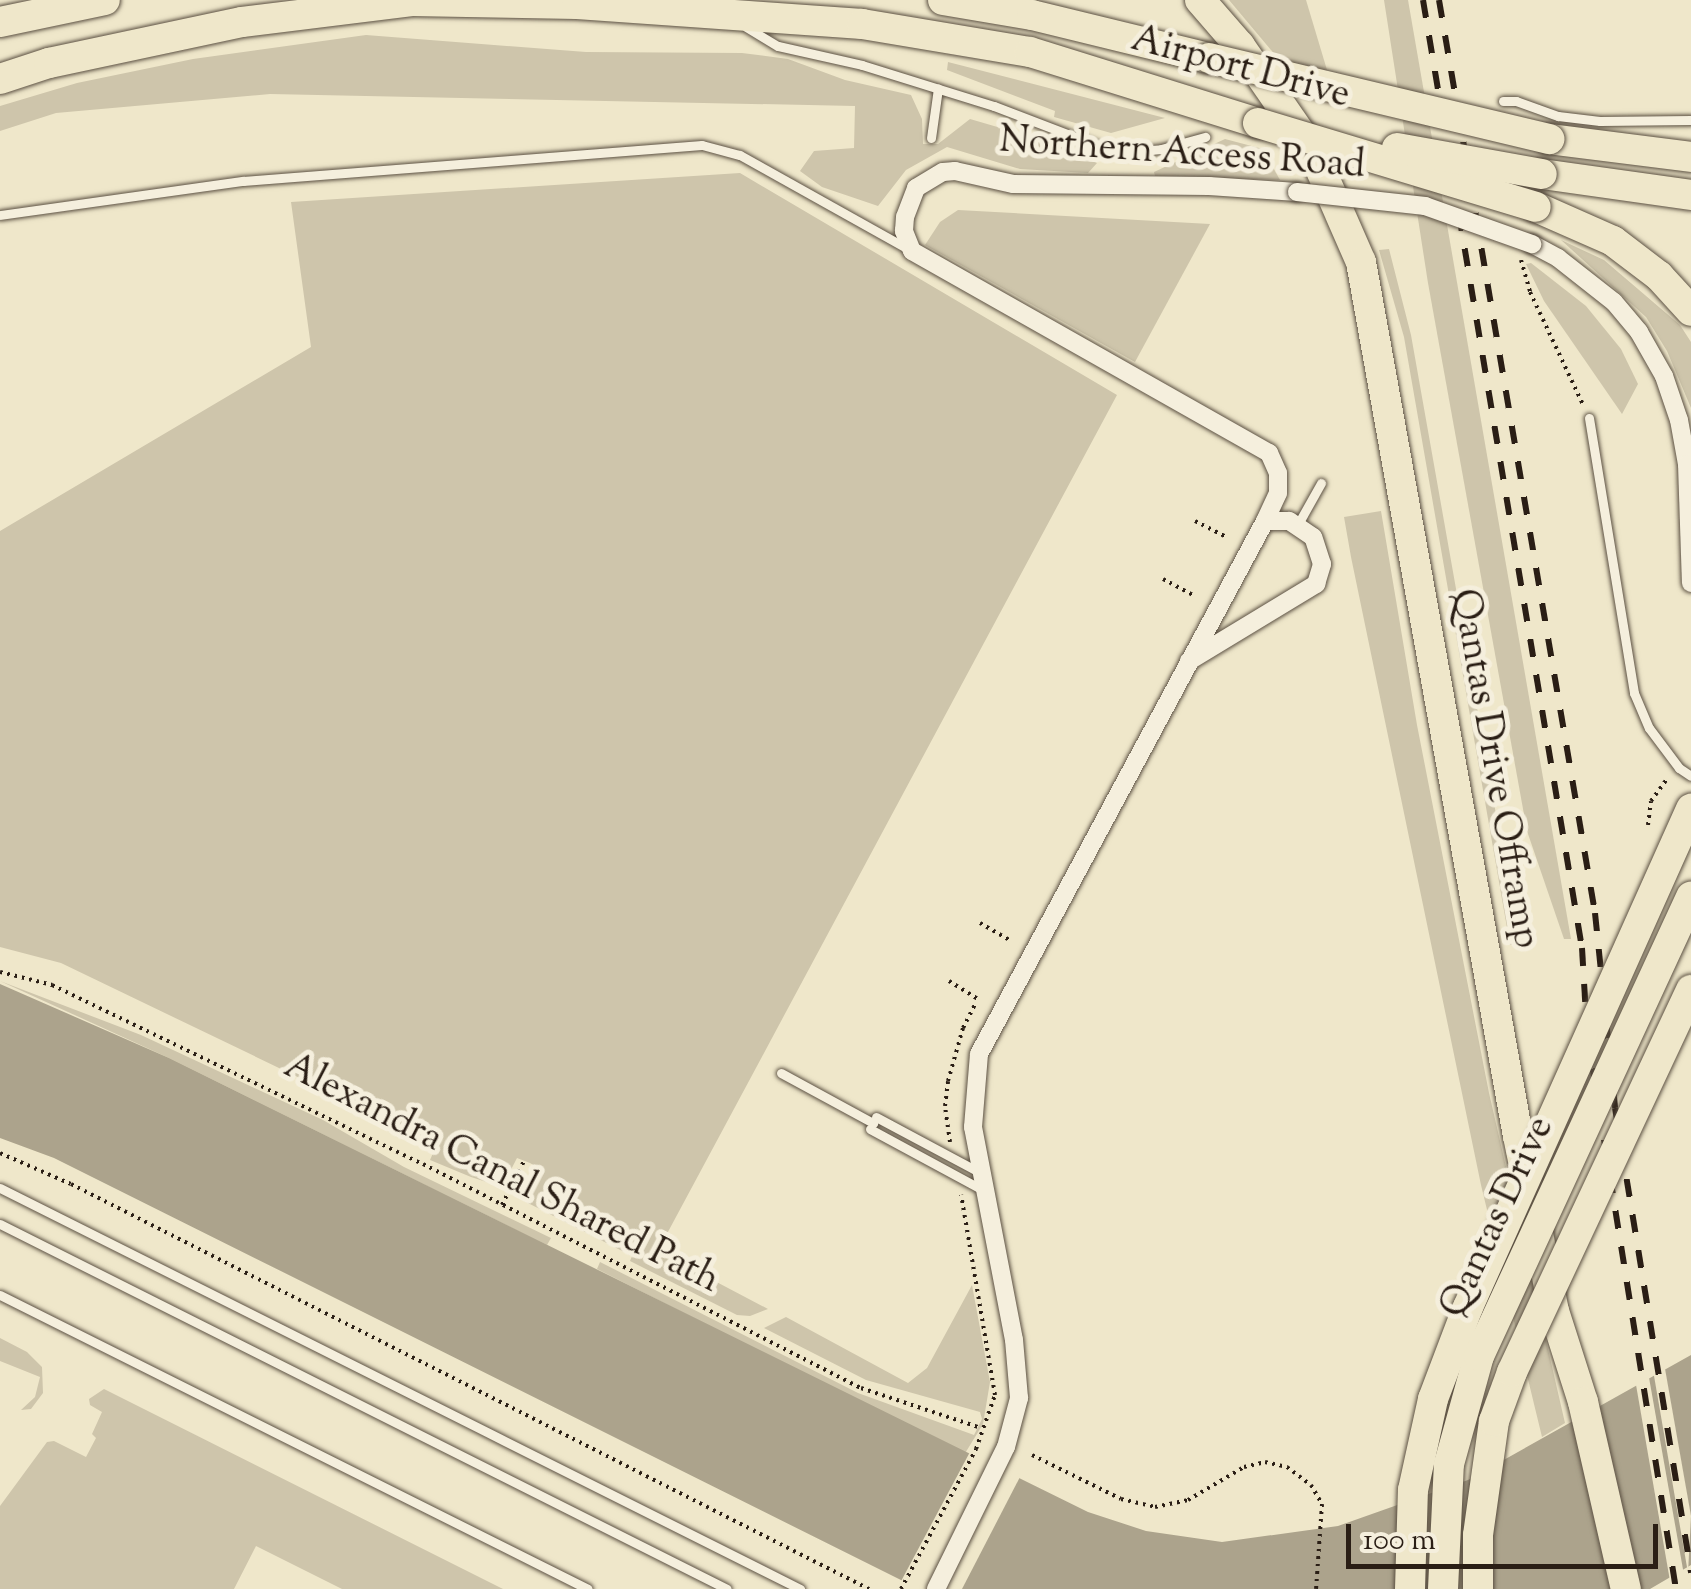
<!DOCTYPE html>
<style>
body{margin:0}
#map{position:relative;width:1691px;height:1589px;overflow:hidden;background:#efe7ca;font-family:"Sorts Mill Goudy",serif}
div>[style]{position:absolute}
.green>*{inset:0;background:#cec5ab}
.water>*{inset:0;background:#aca38c}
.pier>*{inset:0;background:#efe7ca}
.path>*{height:4px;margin-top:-2px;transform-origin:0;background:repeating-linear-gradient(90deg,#2a1e15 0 2.5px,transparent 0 7.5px)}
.roads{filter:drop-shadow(0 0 2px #5b5042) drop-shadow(0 0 2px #5b5042)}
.lane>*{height:9px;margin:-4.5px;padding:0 4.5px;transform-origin:4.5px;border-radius:4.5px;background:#f5efdd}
.street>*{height:18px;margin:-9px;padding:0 9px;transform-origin:9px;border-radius:9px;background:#f5efdd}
.highway>*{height:30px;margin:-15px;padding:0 15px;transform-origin:15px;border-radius:15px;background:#efe7ca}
.rail>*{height:6px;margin-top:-3px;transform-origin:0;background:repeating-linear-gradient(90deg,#2a1e15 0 18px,transparent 0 36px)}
.bridges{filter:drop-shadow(0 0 2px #5b5042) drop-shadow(0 0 2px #5b5042)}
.street-bridge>*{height:18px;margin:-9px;padding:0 9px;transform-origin:9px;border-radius:9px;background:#f5efdd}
.highway-bridge>*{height:30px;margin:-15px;padding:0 15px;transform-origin:15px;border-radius:15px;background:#efe7ca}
span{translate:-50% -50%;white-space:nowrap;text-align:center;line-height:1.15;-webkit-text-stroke:10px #f5efdd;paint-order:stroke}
.street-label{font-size:38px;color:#2a1e15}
.scale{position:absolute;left:1346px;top:1524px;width:312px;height:45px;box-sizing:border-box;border:5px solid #2a1e15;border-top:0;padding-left:12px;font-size:30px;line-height:35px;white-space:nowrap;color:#2a1e15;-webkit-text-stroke:8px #f5efdd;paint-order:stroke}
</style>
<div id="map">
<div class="green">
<div style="clip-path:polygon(1229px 0,1306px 0,1330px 80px,1287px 69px)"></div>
<div style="clip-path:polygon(1384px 0,1408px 0,1571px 939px,1564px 939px,1527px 831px,1428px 283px)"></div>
<div style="clip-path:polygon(366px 35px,586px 52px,742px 53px,788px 59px,845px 80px,911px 95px,922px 119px,923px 144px,938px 144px,970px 119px,1053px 143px,1097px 163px,1088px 173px,1020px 169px,947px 147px,906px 170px,878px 206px,822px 187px,800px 171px,814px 151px,854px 148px,855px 106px,270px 94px,56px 113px,0 131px,0 106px,77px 83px,193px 59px)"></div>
<div style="clip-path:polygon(948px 62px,1165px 118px,1111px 133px,1054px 117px,1055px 111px,947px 70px)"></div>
<div style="clip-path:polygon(1225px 139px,1263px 149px,1280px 180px,1155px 176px,1154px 172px)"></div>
<div style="clip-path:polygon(740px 173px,1117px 395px,662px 1243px,671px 1258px,768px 1309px,750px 1316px,737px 1315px,630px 1261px,632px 1256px,524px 1201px,540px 1169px,530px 1163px,517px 1158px,502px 1187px,471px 1177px,430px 1160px,437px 1144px,61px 963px,0 947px,0 531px,311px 347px,291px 202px)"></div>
<div style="clip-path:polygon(958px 210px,1210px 224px,1135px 362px,925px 245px,940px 222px)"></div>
<div style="clip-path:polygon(1561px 240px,1604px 260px,1680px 325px,1691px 342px,1691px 408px,1667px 351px,1646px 317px)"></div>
<div style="clip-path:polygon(1389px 249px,1411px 335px,1519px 944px,1510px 945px,1404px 337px,1379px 250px)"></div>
<div style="clip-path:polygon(1531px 263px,1586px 306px,1621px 349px,1638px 384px,1622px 414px,1544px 301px,1526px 264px)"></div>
<div style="clip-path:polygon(1381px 511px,1417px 725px,1489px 1093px,1565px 1423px,1542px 1437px,1481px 1185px,1351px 557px,1344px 517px)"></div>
<div style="clip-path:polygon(0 981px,141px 1035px,323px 1120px,404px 1167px,551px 1238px,547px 1245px,169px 1058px)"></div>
<div style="clip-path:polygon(600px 1262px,858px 1393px,974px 1435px,982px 1419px,980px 1412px,866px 1380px,764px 1328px,786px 1317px,908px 1383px,927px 1368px,972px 1285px,990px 1382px,983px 1424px,964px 1455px,597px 1269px)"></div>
<div style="clip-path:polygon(0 1338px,27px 1352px,42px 1367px,43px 1393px,31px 1409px,21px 1410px,35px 1397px,40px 1377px,0 1361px)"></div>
<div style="clip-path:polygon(104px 1389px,503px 1589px,342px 1589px,256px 1546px,234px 1589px,0 1589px,0 1506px,47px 1442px,54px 1441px,86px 1457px,96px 1438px,92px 1434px,102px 1412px,90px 1405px,89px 1399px)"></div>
</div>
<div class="water">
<div style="clip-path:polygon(0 984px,169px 1058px,1088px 1512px,1146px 1531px,1222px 1542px,1338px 1526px,1468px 1480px,1691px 1355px,1691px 1565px,1650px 1589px,919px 1589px,54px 1158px,0 1138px)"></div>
</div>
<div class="pier">
<div style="clip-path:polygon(1664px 1363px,1691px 1516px,1688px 1573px,1653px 1370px)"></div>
<div style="clip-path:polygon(1648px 1372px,1684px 1575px,1670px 1581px,1635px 1379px)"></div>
<div style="clip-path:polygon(971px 1450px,1021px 1475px,962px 1589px,907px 1589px,899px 1585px)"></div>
</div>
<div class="path">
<div style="left:1521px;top:260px;width:33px;rotate:74deg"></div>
<div style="left:1530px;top:292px;width:127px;rotate:64.8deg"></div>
<div style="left:1195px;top:521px;width:36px;rotate:27deg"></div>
<div style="left:1163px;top:579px;width:36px;rotate:28deg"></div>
<div style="left:1648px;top:825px;width:24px;rotate:-83deg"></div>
<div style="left:1651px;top:801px;width:29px;rotate:-54deg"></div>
<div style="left:980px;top:923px;width:36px;rotate:30deg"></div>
<div style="left:0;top:972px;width:54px;rotate:14deg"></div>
<div style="left:52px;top:985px;width:412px;rotate:25.8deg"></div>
<div style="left:423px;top:1164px;width:492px;rotate:27.1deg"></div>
<div style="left:861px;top:1388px;width:123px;rotate:18.4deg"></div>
<div style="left:949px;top:981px;width:34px;rotate:32deg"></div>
<div style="left:950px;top:1142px;width:36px;rotate:-98deg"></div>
<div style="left:945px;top:1106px;width:25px;rotate:-83deg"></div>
<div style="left:948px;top:1081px;width:55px;rotate:-74.2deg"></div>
<div style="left:963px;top:1028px;width:27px;rotate:-63deg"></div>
<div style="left:0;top:1153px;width:77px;rotate:23.6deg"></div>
<div style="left:71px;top:1184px;width:895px;rotate:26.91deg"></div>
<div style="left:502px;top:1205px;width:49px;rotate:-63.4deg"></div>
<div style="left:1032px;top:1455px;width:99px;rotate:26.3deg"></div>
<div style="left:1121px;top:1499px;width:35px;rotate:13deg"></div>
<div style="left:1155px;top:1507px;width:34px;rotate:-12deg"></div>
<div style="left:1188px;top:1500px;width:65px;rotate:-30.5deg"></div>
<div style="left:1244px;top:1467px;width:22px;rotate:-13deg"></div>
<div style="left:1265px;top:1462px;width:23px;rotate:13deg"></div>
<div style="left:1287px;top:1467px;width:30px;rotate:37deg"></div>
<div style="left:1311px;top:1485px;width:22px;rotate:60deg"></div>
<div style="left:1322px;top:1504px;width:85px;rotate:94deg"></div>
<div style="left:901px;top:1589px;width:159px;rotate:-61.8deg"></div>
<div style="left:976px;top:1449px;width:57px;rotate:-70.6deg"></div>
<div style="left:995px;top:1395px;width:203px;rotate:-99.6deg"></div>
</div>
<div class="roads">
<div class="lane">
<div style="left:746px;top:27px;width:37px;rotate:31deg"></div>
<div style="left:778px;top:46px;width:86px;rotate:12.7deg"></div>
<div style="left:862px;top:65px;width:138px;rotate:17.3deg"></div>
<div style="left:994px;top:106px;width:118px;rotate:20.9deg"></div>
<div style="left:1104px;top:148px;width:24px;rotate:9deg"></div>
<div style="left:1128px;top:152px;width:33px;rotate:-5deg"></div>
<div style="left:1161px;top:149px;width:46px;rotate:-15.3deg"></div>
<div style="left:1503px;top:101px;width:13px"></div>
<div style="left:1516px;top:101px;width:45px;rotate:19.7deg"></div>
<div style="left:1558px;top:116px;width:42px;rotate:6.8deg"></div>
<div style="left:1600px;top:121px;width:91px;rotate:-0.6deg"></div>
<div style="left:931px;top:138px;width:50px;rotate:-82deg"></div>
<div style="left:0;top:215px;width:245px;rotate:-8deg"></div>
<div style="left:243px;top:181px;width:460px;rotate:-4.5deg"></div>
<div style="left:702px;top:145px;width:39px;rotate:15deg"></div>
<div style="left:740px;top:155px;width:195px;rotate:29.2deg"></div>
<div style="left:1589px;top:418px;width:279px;rotate:80.7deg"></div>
<div style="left:1634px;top:693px;width:38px;rotate:67deg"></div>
<div style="left:1649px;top:728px;width:50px;rotate:53.1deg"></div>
<div style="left:1679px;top:768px;width:14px;rotate:34deg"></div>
<div style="left:1298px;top:524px;width:47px;rotate:-60.7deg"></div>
<div style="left:781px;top:1073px;width:105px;rotate:28.5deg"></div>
<div style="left:876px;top:1117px;width:117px;rotate:28.1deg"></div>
<div style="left:870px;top:1129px;width:128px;rotate:28.4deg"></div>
<div style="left:0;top:1188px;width:895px;rotate:26.62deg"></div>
<div style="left:0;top:1224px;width:813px;rotate:26.66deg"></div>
<div style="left:0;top:1295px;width:657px;rotate:26.57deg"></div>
</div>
<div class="street">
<div style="left:1532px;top:244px;width:30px;rotate:28deg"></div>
<div style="left:1558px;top:258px;width:71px;rotate:38.2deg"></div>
<div style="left:1614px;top:302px;width:39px;rotate:50deg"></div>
<div style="left:1639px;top:332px;width:51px;rotate:60.4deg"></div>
<div style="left:1664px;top:376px;width:46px;rotate:71.2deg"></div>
<div style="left:1679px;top:420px;width:45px;rotate:79.7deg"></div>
<div style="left:1687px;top:464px;width:119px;rotate:88.1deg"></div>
<div style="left:1189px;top:661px;width:149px;rotate:-31.2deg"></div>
<div style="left:1316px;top:584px;width:21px;rotate:-73deg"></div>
<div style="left:1322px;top:564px;width:28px;rotate:-108deg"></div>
<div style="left:1313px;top:537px;width:29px;rotate:-146deg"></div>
<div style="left:1289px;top:521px;width:24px;rotate:180deg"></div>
<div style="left:936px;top:1589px;width:158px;rotate:-63.8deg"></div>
<div style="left:1006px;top:1447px;width:51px;rotate:-75.1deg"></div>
<div style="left:1019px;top:1398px;width:58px;rotate:-94.9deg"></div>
<div style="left:1014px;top:1340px;width:217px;rotate:-100.9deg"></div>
<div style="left:973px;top:1127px;width:73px;rotate:-85.3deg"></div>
<div style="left:979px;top:1054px;width:605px;rotate:-61.78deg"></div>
<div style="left:1265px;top:521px;width:31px;rotate:-65deg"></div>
<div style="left:1278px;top:493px;width:20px;rotate:-90deg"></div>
<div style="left:1278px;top:473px;width:22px;rotate:-114deg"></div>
<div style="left:1269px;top:453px;width:410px;rotate:-150.5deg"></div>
<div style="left:912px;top:251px;width:22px;rotate:-112deg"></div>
<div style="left:904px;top:231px;width:14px;rotate:-86deg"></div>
<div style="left:905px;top:217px;width:31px;rotate:-69deg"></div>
<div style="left:916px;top:188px;width:31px;rotate:-31deg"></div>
<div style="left:943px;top:172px;width:12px;rotate:-5deg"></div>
<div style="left:955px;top:171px;width:59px;rotate:12.6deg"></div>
<div style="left:1013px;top:184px;width:196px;rotate:0.6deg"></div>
<div style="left:1209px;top:186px;width:88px;rotate:3.9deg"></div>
</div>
<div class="highway">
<div style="left:943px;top:0;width:90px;rotate:9.6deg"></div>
<div style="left:1032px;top:15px;width:182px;rotate:13.7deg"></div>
<div style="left:1200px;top:0;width:61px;rotate:49deg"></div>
<div style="left:1240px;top:46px;width:126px;rotate:55.3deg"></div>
<div style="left:1312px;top:150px;width:122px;rotate:66.4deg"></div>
<div style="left:1361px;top:262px;width:888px;rotate:79.82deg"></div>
<div style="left:1518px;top:1136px;width:179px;rotate:78.4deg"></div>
<div style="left:1554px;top:1311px;width:96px;rotate:72.3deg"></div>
<div style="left:1583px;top:1402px;width:192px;rotate:77.1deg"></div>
<div style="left:0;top:22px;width:107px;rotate:-11.8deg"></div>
<div style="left:0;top:79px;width:52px;rotate:-18.1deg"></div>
<div style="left:49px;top:63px;width:197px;rotate:-12deg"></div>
<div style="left:242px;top:22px;width:171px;rotate:-7deg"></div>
<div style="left:412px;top:1px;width:165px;rotate:1deg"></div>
<div style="left:577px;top:4px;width:286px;rotate:4deg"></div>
<div style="left:862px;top:24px;width:170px;rotate:9.5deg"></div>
<div style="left:1030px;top:52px;width:239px;rotate:17.3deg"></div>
<div style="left:1549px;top:139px;width:143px;rotate:7.2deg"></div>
<div style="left:1542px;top:174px;width:150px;rotate:8deg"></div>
<div style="left:1536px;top:207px;width:84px;rotate:23.8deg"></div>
<div style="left:1613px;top:241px;width:58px;rotate:37.3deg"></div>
<div style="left:1659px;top:276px;width:47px;rotate:47.6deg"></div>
</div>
</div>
<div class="rail">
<div style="left:1423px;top:0;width:961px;rotate:80.48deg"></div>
<div style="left:1582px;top:948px;width:85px;rotate:86.6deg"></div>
<div style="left:1587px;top:1033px;width:563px;rotate:80.91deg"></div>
<div style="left:1439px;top:0;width:926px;rotate:80.3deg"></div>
<div style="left:1595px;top:913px;width:196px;rotate:84.1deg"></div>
<div style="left:1615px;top:1108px;width:471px;rotate:80.7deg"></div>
</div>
<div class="bridges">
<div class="street-bridge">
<div style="left:1297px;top:192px;width:129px;rotate:6.2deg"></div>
<div style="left:1425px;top:206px;width:114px;rotate:19.6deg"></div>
</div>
<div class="highway-bridge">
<div style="left:1209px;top:58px;width:350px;rotate:13.4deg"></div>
<div style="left:1258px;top:123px;width:290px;rotate:16.8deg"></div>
<div style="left:1397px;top:148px;width:147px;rotate:10.2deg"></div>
<div style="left:1410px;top:1589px;width:99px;rotate:-88.3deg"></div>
<div style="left:1413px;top:1490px;width:93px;rotate:-77.6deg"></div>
<div style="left:1433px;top:1399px;width:98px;rotate:-69.2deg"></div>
<div style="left:1468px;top:1307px;width:546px;rotate:-65.88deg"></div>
<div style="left:1443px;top:1589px;width:125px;rotate:-87.3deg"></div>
<div style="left:1449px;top:1464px;width:112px;rotate:-74.5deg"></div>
<div style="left:1479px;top:1356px;width:506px;rotate:-65.21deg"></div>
<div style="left:1478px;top:1589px;width:54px;rotate:-90deg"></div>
<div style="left:1478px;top:1535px;width:115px;rotate:-82deg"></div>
<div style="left:1494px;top:1421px;width:52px;rotate:-69.8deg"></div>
<div style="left:1512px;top:1372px;width:422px;rotate:-64.9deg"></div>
</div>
</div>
<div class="street-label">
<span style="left:1240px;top:69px;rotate:15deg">Airport Drive</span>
<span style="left:1182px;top:155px;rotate:4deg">Northern Access Road</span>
<span style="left:1493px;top:769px;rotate:80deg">Qantas Drive Offramp</span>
<span style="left:501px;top:1175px;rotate:27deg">Alexandra Canal Shared Path</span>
<span style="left:1499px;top:1218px;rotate:-65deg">Qantas Drive</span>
</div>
<div class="scale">100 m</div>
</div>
